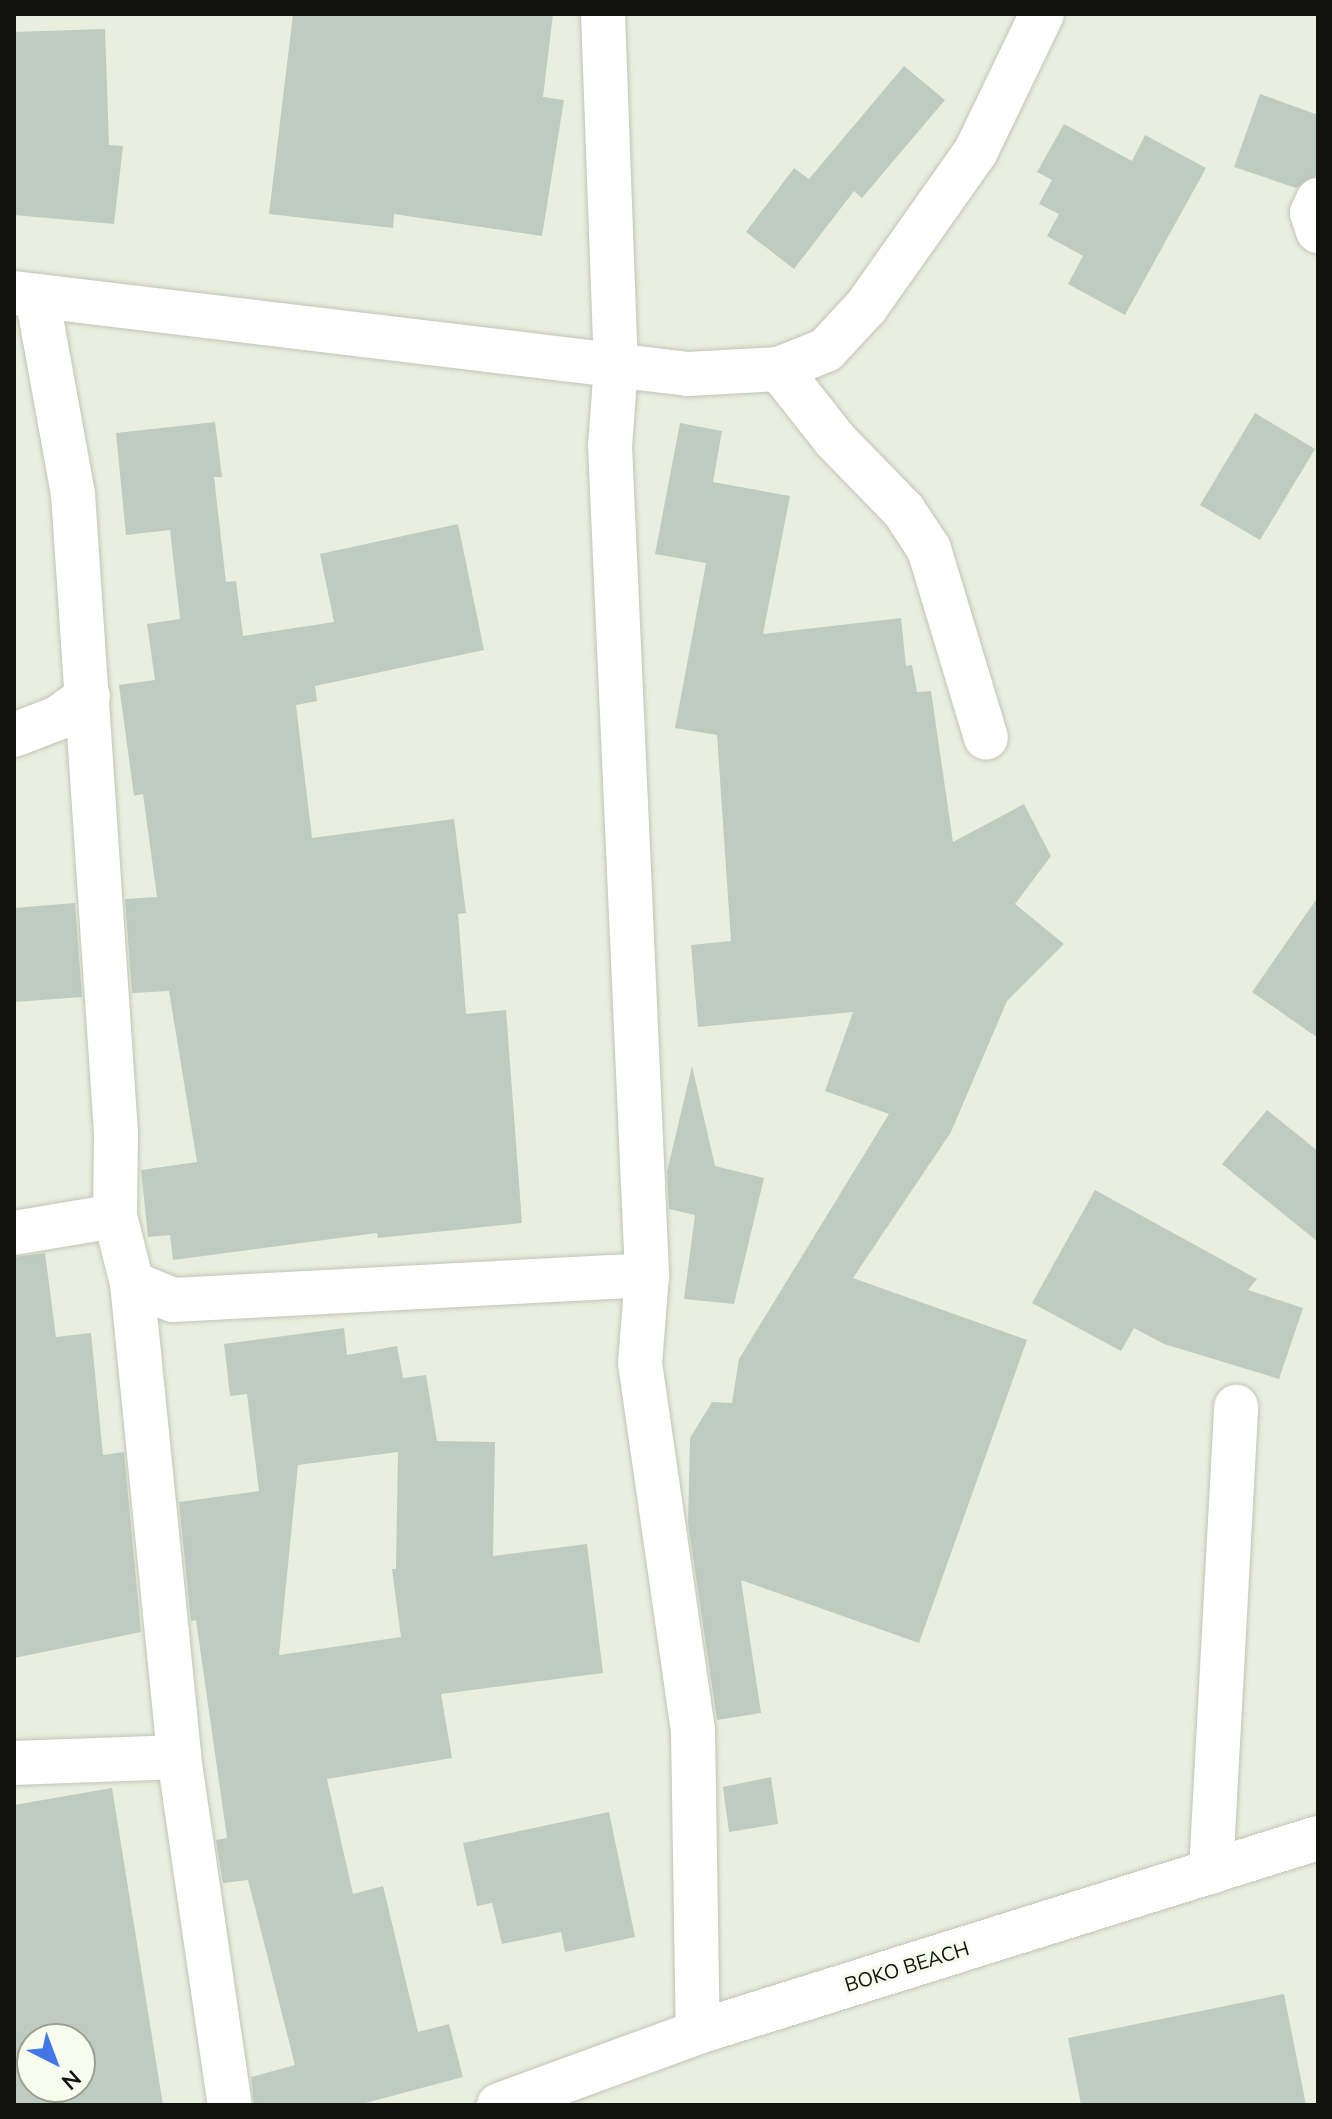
<!DOCTYPE html>
<style>
body{margin:0}
#map{position:relative;width:1332px;height:2119px;overflow:hidden;background:#eaeedf;font-family:"Nunito Sans",sans-serif}
div>[style]{position:absolute}
.building>*{inset:0;background:#becbc0}
.roads{filter:drop-shadow(0 0 2px #c0c5b6) drop-shadow(0 0 2px #c0c5b6)}
.minor>*{height:44px;margin:-22px;padding:0 22px;transform-origin:22px;border-radius:22px;background:#fff}
span{translate:-50% -50%;white-space:nowrap;text-align:center;line-height:1.15;-webkit-text-stroke:6px #f7fcec;paint-order:stroke}
.street-label{font-size:20px;color:#11120d}
.frame{position:absolute;inset:0;border:16px solid #11120d;pointer-events:none}
.north{position:absolute;left:16px;top:2023px;width:80px;height:80px;box-sizing:border-box;background:#f7fcec;border:2px solid #9b9e93;border-radius:50%;rotate:138deg;font-size:22px;font-weight:700;line-height:32px;text-align:center;color:#11120d}
.north::after{content:'';display:block;margin:auto;width:28px;height:36px;background:#4376e7;clip-path:polygon(50% 0,100% 100%,50% 72%,0 100%)}
</style>
<div id="map">
<div class="building">
<div style="clip-path:polygon(293px 14px,553px 14px,543px 97px,564px 100px,542px 236px,394px 214px,393px 228px,269px 214px)"></div>
<div style="clip-path:polygon(105px 29px,109px 145px,123px 146px,114px 224px,14px 215px,14px 32px)"></div>
<div style="clip-path:polygon(904px 66px,945px 100px,862px 198px,854px 191px,794px 269px,746px 232px,794px 168px,809px 179px)"></div>
<div style="clip-path:polygon(1260px 94px,1318px 115px,1318px 175px,1296px 188px,1234px 167px)"></div>
<div style="clip-path:polygon(1064px 124px,1132px 161px,1145px 135px,1206px 168px,1125px 315px,1068px 284px,1083px 256px,1047px 236px,1059px 214px,1039px 204px,1052px 180px,1037px 172px)"></div>
<div style="clip-path:polygon(1255px 413px,1315px 449px,1260px 540px,1200px 505px)"></div>
<div style="clip-path:polygon(215px 422px,222px 477px,214px 477px,226px 582px,236px 581px,243px 636px,334px 622px,320px 554px,458px 524px,484px 650px,315px 686px,317px 701px,296px 705px,312px 838px,454px 819px,466px 913px,458px 914px,466px 1014px,506px 1010px,522px 1223px,378px 1238px,377px 1233px,173px 1260px,170px 1235px,148px 1237px,141px 1170px,197px 1162px,169px 991px,132px 993px,125px 899px,157px 897px,143px 794px,134px 796px,119px 685px,155px 680px,147px 624px,180px 619px,170px 530px,126px 535px,116px 433px)"></div>
<div style="clip-path:polygon(680px 423px,722px 431px,713px 482px,790px 496px,763px 634px,901px 618px,906px 666px,912px 665px,917px 692px,931px 691px,953px 842px,1024px 804px,1051px 856px,1015px 904px,1064px 944px,1007px 1001px,951px 1132px,853px 1278px,1027px 1340px,919px 1643px,741px 1580px,761px 1713px,717px 1720px,688px 1523px,690px 1438px,712px 1402px,732px 1403px,739px 1359px,889px 1114px,825px 1091px,853px 1012px,698px 1027px,691px 945px,731px 941px,717px 735px,675px 728px,706px 563px,655px 554px)"></div>
<div style="clip-path:polygon(1318px 897px,1318px 1038px,1252px 992px)"></div>
<div style="clip-path:polygon(75px 903px,82px 997px,14px 1002px,14px 908px)"></div>
<div style="clip-path:polygon(692px 1066px,715px 1166px,764px 1178px,734px 1304px,684px 1299px,695px 1215px,669px 1209px,667px 1172px)"></div>
<div style="clip-path:polygon(1267px 1110px,1318px 1151px,1318px 1242px,1222px 1164px)"></div>
<div style="clip-path:polygon(1095px 1190px,1257px 1279px,1248px 1290px,1303px 1308px,1279px 1379px,1164px 1344px,1134px 1328px,1121px 1351px,1032px 1303px)"></div>
<div style="clip-path:polygon(45px 1253px,56px 1337px,91px 1333px,103px 1455px,124px 1452px,141px 1632px,14px 1658px,14px 1257px)"></div>
<div style="clip-path:polygon(evenodd,344px 1328px,347px 1355px,397px 1346px,403px 1378px,426px 1375px,437px 1441px,495px 1442px,493px 1556px,587px 1544px,603px 1673px,441px 1694px,452px 1758px,327px 1779px,353px 1894px,383px 1886px,418px 2032px,449px 2024px,463px 2077px,358px 2105px,254px 2105px,251px 2077px,295px 2065px,248px 1880px,223px 1883px,216px 1840px,227px 1838px,196px 1620px,191px 1621px,179px 1502px,259px 1491px,247px 1394px,230px 1396px,224px 1344px,344px 1328px,398px 1452px,396px 1569px,392px 1569px,401px 1637px,279px 1655px,298px 1465px,398px 1452px)"></div>
<div style="clip-path:polygon(771px 1777px,778px 1824px,729px 1832px,723px 1787px)"></div>
<div style="clip-path:polygon(evenodd,112px 1788px,163px 2105px,14px 2105px,14px 1805px,112px 1788px,32px 2039px,80px 2039px,80px 2087px,32px 2087px,32px 2039px)"></div>
<div style="clip-path:polygon(609px 1812px,635px 1937px,565px 1952px,561px 1932px,502px 1944px,492px 1903px,477px 1906px,463px 1843px)"></div>
<div style="clip-path:polygon(1284px 1994px,1306px 2105px,1081px 2105px,1068px 2038px)"></div>
</div>
<div class="roads">
<div class="minor">
<div style="left:603px;top:14px;width:351px;rotate:87.9deg"></div>
<div style="left:616px;top:365px;width:81px;rotate:94.2deg"></div>
<div style="left:610px;top:446px;width:830px;rotate:87.44deg"></div>
<div style="left:647px;top:1275px;width:88px;rotate:94.5deg"></div>
<div style="left:640px;top:1363px;width:370px;rotate:81.8deg"></div>
<div style="left:693px;top:1729px;width:303px;rotate:89.1deg"></div>
<div style="left:1318px;top:200px;width:14px;rotate:115deg"></div>
<div style="left:1312px;top:213px;width:19px;rotate:72deg"></div>
<div style="left:14px;top:293px;width:679px;rotate:6.85deg"></div>
<div style="left:688px;top:374px;width:91px;rotate:-3.1deg"></div>
<div style="left:779px;top:369px;width:51px;rotate:-22deg"></div>
<div style="left:826px;top:350px;width:59px;rotate:-47.1deg"></div>
<div style="left:866px;top:307px;width:191px;rotate:-54.8deg"></div>
<div style="left:976px;top:151px;width:152px;rotate:-64.3deg"></div>
<div style="left:37px;top:296px;width:201px;rotate:79.7deg"></div>
<div style="left:73px;top:494px;width:640px;rotate:86.15deg"></div>
<div style="left:116px;top:1133px;width:83px;rotate:90.7deg"></div>
<div style="left:115px;top:1216px;width:69px;rotate:75.8deg"></div>
<div style="left:132px;top:1283px;width:476px;rotate:84.3deg"></div>
<div style="left:179px;top:1757px;width:352px;rotate:81.7deg"></div>
<div style="left:779px;top:369px;width:90px;rotate:51.7deg"></div>
<div style="left:835px;top:440px;width:99px;rotate:45.8deg"></div>
<div style="left:904px;top:511px;width:45px;rotate:56.7deg"></div>
<div style="left:929px;top:549px;width:197px;rotate:73.2deg"></div>
<div style="left:14px;top:735px;width:47px;rotate:-21.1deg"></div>
<div style="left:58px;top:718px;width:37px;rotate:-36deg"></div>
<div style="left:14px;top:1233px;width:102px;rotate:-9.6deg"></div>
<div style="left:132px;top:1283px;width:44px;rotate:22.5deg"></div>
<div style="left:173px;top:1300px;width:475px;rotate:-3deg"></div>
<div style="left:14px;top:1763px;width:165px;rotate:-2.1deg"></div>
<div style="left:1211px;top:1872px;width:466px;rotate:-86.9deg"></div>
<div style="left:499px;top:2105px;width:212px;rotate:-20.1deg"></div>
<div style="left:698px;top:2032px;width:650px;rotate:-17.38deg"></div>
</div>
</div>
<div class="street-label">
<span style="left:907px;top:1967px;rotate:-17deg">BOKO BEACH</span>
</div>
<div class="frame"></div>
<div class="north">N</div>
</div>
